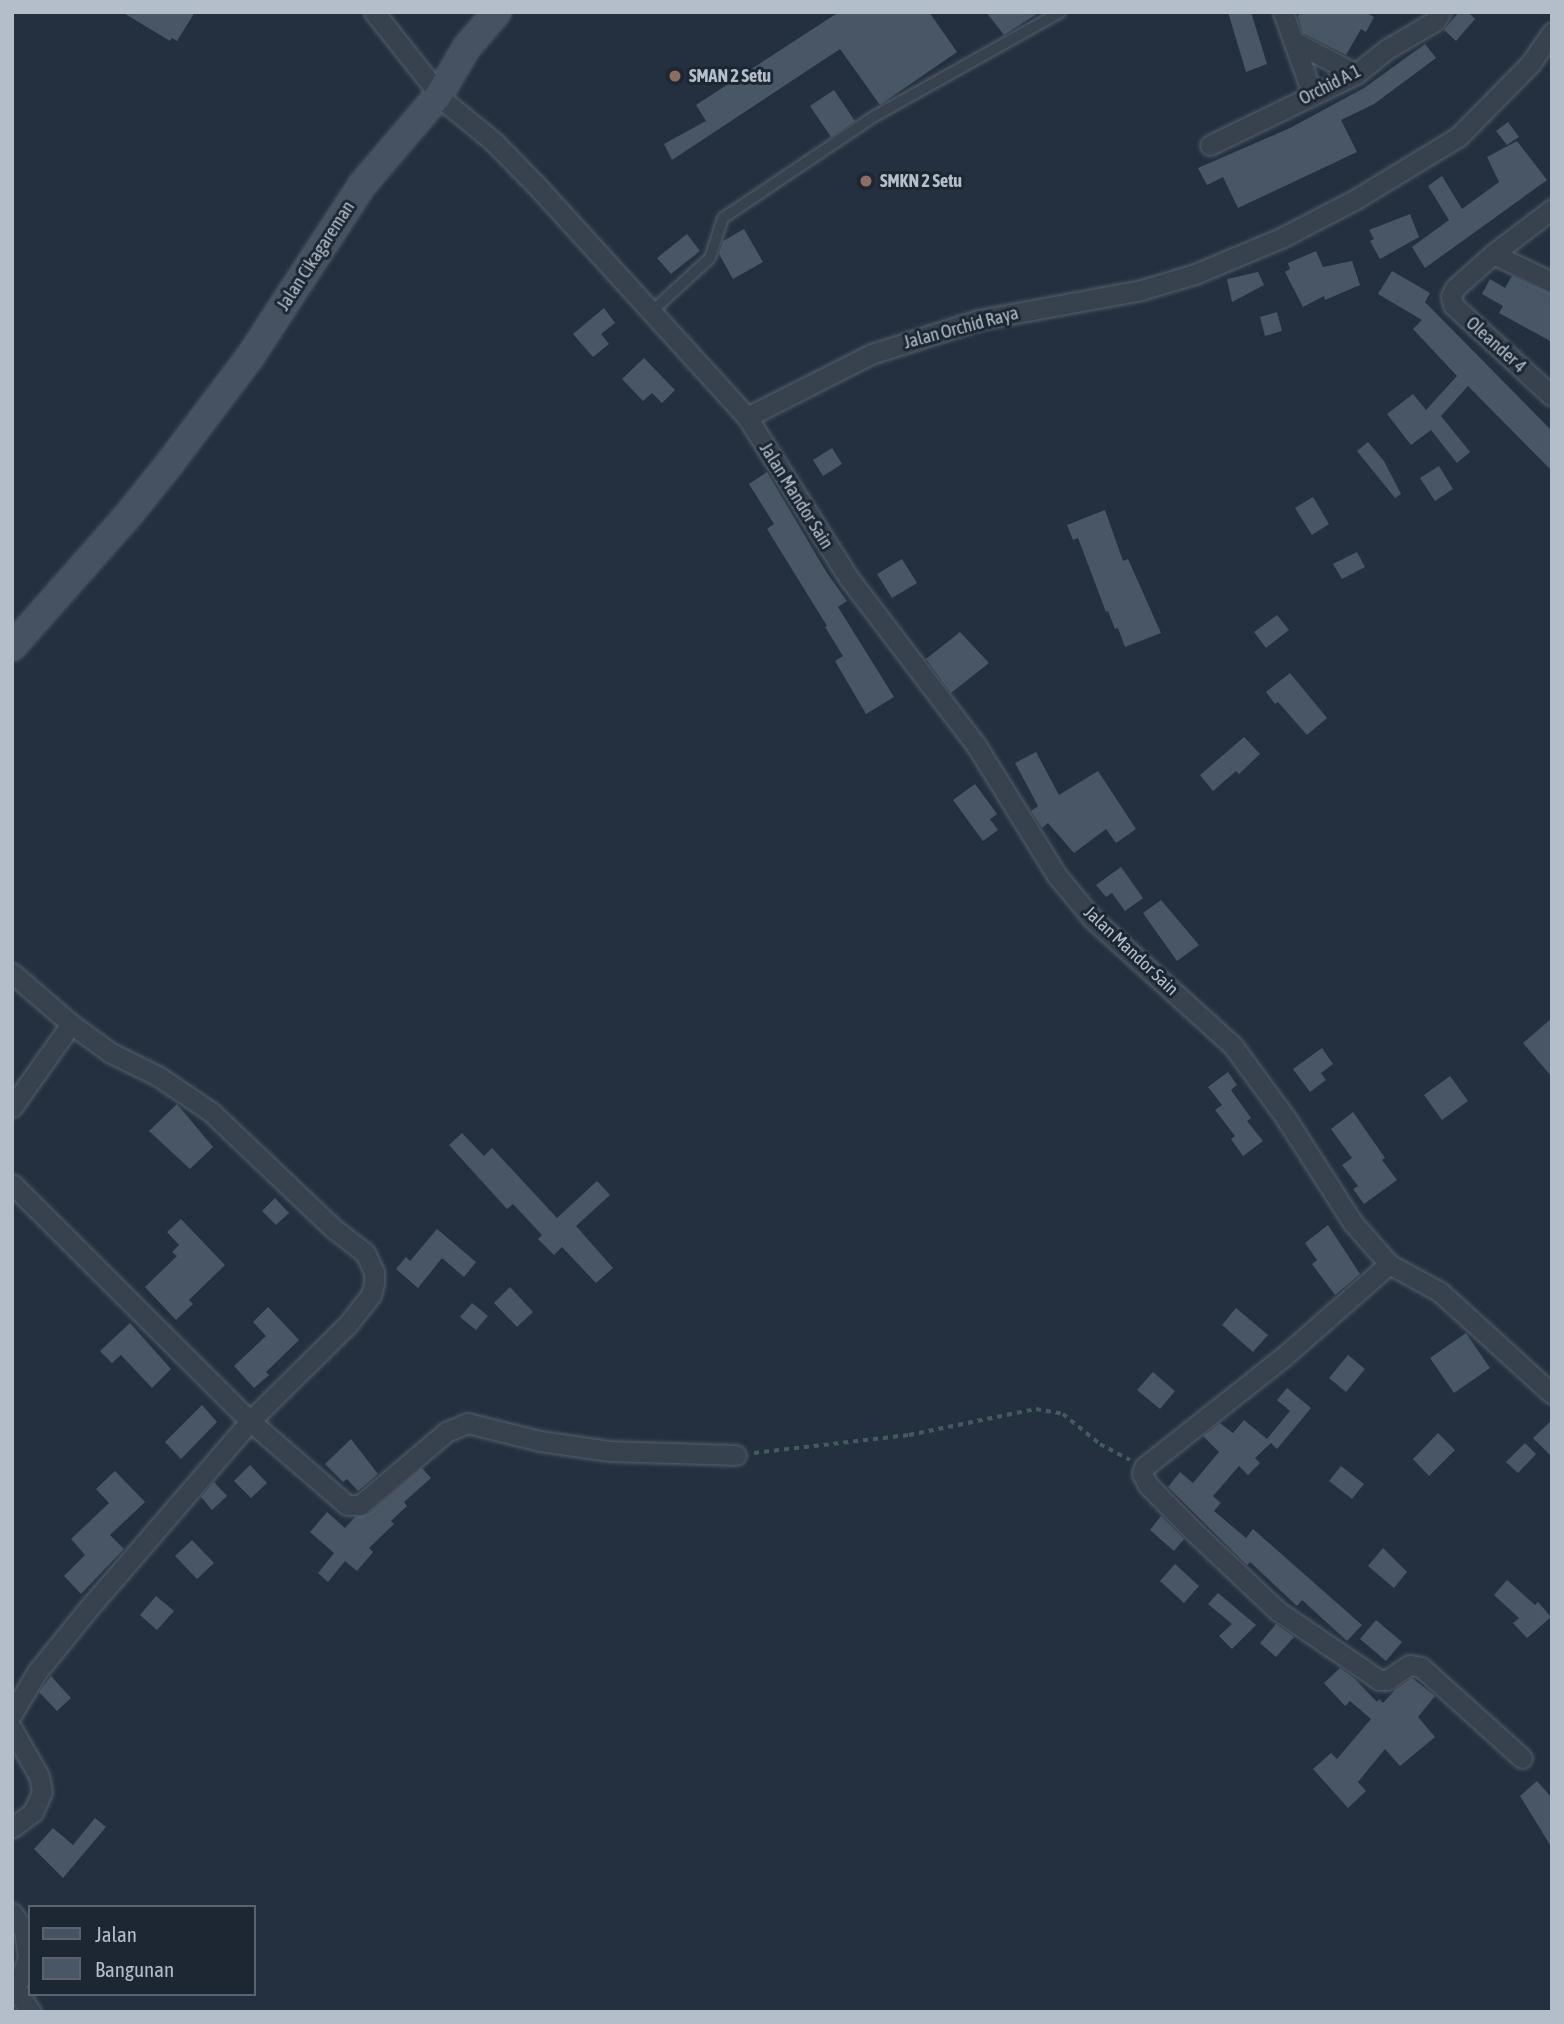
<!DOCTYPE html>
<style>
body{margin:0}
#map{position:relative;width:1564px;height:2024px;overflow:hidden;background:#24303f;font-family:"Asap Condensed",sans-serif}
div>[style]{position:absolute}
.building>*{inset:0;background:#485665}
.path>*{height:3.5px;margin-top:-1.75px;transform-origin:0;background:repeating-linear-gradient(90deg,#445b5d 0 5px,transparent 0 10px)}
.roads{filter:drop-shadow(0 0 2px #56606d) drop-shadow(0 0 2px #56606d)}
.lane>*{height:10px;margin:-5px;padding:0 5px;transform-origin:5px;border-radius:5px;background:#38424f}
.street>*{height:19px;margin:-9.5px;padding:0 9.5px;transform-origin:9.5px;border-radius:9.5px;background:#38424f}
.secondary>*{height:26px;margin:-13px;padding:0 13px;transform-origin:13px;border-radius:13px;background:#465162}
.dots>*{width:19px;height:19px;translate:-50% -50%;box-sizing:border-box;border:4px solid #1d2734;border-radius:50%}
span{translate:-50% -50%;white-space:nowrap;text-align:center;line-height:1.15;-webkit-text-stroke:6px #1d2734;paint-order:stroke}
.poi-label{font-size:18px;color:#b4bdca;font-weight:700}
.left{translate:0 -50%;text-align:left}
.street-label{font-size:18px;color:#b4bdca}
.frame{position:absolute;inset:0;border:14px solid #b4bdca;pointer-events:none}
.legend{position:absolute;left:28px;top:1905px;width:228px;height:91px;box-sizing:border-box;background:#1d2734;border:2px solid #596370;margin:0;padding:9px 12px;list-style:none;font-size:21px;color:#b4bdca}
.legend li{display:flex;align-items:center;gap:14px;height:35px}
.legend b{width:35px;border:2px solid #596370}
</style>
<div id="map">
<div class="building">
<div style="clip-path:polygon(122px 12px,195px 12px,177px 41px,172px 38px,170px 41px)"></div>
<div style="clip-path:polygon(839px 12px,929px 12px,957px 52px,880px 105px,840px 49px,672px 160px,664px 144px,706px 121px,696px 105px)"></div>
<div style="clip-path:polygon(986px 12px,1040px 12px,1004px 35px)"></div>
<div style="clip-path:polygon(1228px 12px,1251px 12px,1267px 64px,1246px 72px)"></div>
<div style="clip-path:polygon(1300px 12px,1365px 12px,1374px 17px,1366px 32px,1361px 29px,1346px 55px,1303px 33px,1298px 16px)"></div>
<div style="clip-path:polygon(1459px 12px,1468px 12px,1475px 19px,1456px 41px,1444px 30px)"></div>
<div style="clip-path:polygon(1425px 44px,1436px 58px,1374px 104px,1341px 120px,1357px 152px,1238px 208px,1223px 177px,1207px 185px,1198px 168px,1290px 128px,1364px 88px)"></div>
<div style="clip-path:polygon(834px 90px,855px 121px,831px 137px,810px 106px)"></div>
<div style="clip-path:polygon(1508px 122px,1519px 137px,1507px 145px,1496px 131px)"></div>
<div style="clip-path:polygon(1517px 141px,1547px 180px,1425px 268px,1412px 247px,1449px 220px,1428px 186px,1442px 176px,1462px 209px,1499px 182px,1487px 157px)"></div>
<div style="clip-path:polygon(1410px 214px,1419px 237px,1380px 259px,1370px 241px,1374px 239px,1369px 230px)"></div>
<div style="clip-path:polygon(744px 229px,763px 262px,733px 279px,719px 254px,723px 241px)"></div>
<div style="clip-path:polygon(687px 234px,700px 251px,671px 274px,657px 258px)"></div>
<div style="clip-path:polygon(1316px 251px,1323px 267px,1352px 261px,1360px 285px,1325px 300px,1324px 296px,1303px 307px,1285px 272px,1290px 269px,1288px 263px)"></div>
<div style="clip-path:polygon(1392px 271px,1430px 293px,1425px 302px,1552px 431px,1552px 471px,1468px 386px,1441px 416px,1470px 452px,1457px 463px,1431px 430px,1411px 445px,1387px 414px,1413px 394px,1426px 410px,1457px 376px,1413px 329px,1422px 320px,1378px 294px)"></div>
<div style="clip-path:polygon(1258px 272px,1264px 285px,1232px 302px,1227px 279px)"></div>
<div style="clip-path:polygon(1512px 276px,1552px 294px,1552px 342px,1499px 313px,1503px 306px,1482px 294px,1490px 279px,1505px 288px)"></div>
<div style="clip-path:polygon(604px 308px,615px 323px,601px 334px,609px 344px,593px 357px,573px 334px)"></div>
<div style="clip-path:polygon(1277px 312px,1282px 331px,1265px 336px,1260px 317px)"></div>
<div style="clip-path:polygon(644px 358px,675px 390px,662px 403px,652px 393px,643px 401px,622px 379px)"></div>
<div style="clip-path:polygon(1368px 442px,1384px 461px,1401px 494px,1395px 498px,1357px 451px)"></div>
<div style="clip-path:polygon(832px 448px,842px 464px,823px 476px,813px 460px)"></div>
<div style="clip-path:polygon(1439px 466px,1453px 489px,1435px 501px,1420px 478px)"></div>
<div style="clip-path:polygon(767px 472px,827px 573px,847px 601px,838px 607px,894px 697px,866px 714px,835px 661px,843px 656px,825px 627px,827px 626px,767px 529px,774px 524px,749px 484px)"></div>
<div style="clip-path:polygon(1313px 497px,1329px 524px,1312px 535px,1295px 508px)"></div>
<div style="clip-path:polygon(1105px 510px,1123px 561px,1128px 559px,1161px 633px,1125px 647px,1118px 628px,1115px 629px,1108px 611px,1106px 612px,1078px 538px,1073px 540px,1067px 525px)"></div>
<div style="clip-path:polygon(1357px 552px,1365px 567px,1342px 579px,1333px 564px)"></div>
<div style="clip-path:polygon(902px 559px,917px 583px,892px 598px,877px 574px)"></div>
<div style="clip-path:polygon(1277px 615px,1289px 630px,1266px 648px,1254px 632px)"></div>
<div style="clip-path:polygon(960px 632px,989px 663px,951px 693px,926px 659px)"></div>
<div style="clip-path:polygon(1290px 673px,1327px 718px,1307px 735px,1278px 702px,1275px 704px,1266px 692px)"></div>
<div style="clip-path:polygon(1244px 737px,1260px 754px,1239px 774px,1236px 771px,1213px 791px,1200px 775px)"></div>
<div style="clip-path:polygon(1036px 752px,1059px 795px,1098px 771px,1136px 829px,1116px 843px,1106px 829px,1074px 853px,1048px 823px,1042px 828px,1031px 811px,1038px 806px,1015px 763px)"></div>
<div style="clip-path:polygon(975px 784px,997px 814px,990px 819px,998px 830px,983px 841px,953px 800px)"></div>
<div style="clip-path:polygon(1121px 867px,1143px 898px,1125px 911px,1112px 893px,1106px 897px,1096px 885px)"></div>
<div style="clip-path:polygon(1161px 900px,1199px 945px,1177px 961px,1143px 913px)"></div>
<div style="clip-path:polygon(1552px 1018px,1552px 1077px,1523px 1043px)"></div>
<div style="clip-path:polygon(1322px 1048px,1333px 1064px,1321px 1073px,1326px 1080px,1310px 1092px,1293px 1069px)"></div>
<div style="clip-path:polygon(1228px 1072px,1237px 1085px,1231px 1090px,1251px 1118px,1247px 1121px,1263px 1141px,1243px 1156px,1231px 1139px,1235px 1136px,1215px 1110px,1222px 1105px,1208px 1087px)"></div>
<div style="clip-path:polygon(1450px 1076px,1468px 1101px,1442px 1120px,1424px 1095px)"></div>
<div style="clip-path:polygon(177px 1104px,213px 1147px,190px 1169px,149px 1131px)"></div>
<div style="clip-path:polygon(1353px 1112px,1385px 1158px,1382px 1160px,1397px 1180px,1364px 1204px,1353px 1189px,1358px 1186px,1342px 1165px,1352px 1158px,1331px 1129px)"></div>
<div style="clip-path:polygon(462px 1133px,484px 1156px,492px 1148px,557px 1218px,597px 1181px,610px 1195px,576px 1226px,613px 1268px,596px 1283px,562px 1247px,554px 1255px,538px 1239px,542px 1235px,513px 1204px,507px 1209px,449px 1145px)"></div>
<div style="clip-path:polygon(275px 1198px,289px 1213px,276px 1225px,262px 1211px)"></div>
<div style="clip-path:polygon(181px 1219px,225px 1265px,189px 1300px,193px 1304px,176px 1320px,145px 1287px,177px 1256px,172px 1252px,179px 1245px,167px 1232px)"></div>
<div style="clip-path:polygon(1328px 1225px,1360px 1274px,1335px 1295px,1312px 1264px,1317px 1260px,1305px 1243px)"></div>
<div style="clip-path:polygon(437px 1229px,476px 1262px,464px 1277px,442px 1258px,418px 1288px,396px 1269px,406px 1257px,410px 1261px)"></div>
<div style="clip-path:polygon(510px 1287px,533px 1312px,517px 1327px,494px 1303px)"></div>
<div style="clip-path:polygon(472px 1303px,488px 1316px,476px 1330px,460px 1317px)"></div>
<div style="clip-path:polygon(268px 1307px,299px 1340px,266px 1372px,269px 1375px,254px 1388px,234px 1366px,266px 1336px,253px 1322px)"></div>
<div style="clip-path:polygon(1236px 1308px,1268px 1335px,1253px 1352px,1222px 1325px)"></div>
<div style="clip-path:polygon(130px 1323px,171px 1369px,152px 1388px,121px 1355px,112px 1363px,100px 1351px)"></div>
<div style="clip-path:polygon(1466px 1333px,1490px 1368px,1454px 1393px,1430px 1358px)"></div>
<div style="clip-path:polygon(1348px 1355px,1365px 1369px,1346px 1392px,1329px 1378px)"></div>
<div style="clip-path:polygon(1153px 1372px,1175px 1391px,1160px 1409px,1137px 1390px)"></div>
<div style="clip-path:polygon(1287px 1388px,1311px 1408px,1277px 1449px,1271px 1443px,1255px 1458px,1260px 1463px,1248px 1475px,1239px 1466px,1213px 1496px,1221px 1503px,1214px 1511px,1246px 1538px,1253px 1529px,1362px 1625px,1347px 1641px,1302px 1600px,1297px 1606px,1250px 1562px,1247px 1565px,1168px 1487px,1180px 1472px,1193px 1483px,1219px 1452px,1203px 1436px,1220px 1423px,1233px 1433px,1244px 1420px,1267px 1439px,1290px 1411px,1277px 1400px)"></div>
<div style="clip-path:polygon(202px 1405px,217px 1422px,181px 1459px,165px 1442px)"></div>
<div style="clip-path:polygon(1552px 1420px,1552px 1457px,1533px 1438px)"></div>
<div style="clip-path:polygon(1438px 1433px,1455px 1450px,1429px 1476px,1413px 1459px)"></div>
<div style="clip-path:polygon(351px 1439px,378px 1474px,358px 1491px,347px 1479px,343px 1482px,325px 1464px)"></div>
<div style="clip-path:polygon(1525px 1443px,1536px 1454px,1518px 1473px,1506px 1462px)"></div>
<div style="clip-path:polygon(250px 1465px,267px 1483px,251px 1498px,234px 1481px)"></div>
<div style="clip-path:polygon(1341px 1466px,1364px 1484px,1352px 1499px,1329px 1481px)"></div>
<div style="clip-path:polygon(422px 1468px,431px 1478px,404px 1502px,407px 1506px,391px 1521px,394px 1524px,369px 1548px,373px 1552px,357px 1571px,345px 1561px,328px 1582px,318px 1573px,334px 1553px,310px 1532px,327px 1512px,345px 1528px,355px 1517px,368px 1514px)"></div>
<div style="clip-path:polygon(115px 1471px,145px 1502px,110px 1535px,124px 1549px,81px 1594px,64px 1576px,85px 1555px,71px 1539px,109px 1503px,96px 1489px)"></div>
<div style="clip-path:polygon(214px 1482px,227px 1496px,212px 1510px,201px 1497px)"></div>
<div style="clip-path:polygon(1161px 1516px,1184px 1539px,1174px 1551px,1150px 1530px)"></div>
<div style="clip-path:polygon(192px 1540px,214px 1563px,197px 1579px,175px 1556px)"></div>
<div style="clip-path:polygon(1383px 1548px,1407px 1572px,1394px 1588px,1368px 1566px)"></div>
<div style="clip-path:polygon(1175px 1564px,1199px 1586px,1184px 1603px,1160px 1581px)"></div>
<div style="clip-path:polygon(1507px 1580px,1535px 1605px,1538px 1602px,1551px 1617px,1527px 1638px,1513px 1623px,1519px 1618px,1494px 1595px)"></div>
<div style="clip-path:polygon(1218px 1593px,1256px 1625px,1232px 1649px,1219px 1636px,1232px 1624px,1208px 1604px)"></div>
<div style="clip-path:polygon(156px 1596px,174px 1611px,157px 1630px,140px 1615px)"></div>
<div style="clip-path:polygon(1376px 1620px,1402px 1642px,1386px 1661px,1360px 1639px)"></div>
<div style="clip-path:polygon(1276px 1624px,1294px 1637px,1276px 1657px,1260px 1643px)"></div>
<div style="clip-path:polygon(1340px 1668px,1354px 1678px,1377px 1702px,1379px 1699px,1383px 1703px,1395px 1690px,1412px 1678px,1435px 1696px,1418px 1717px,1435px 1737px,1400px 1766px,1385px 1749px,1358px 1782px,1366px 1791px,1348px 1808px,1313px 1769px,1331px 1753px,1337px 1759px,1371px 1719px,1350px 1701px,1345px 1706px,1324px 1683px)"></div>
<div style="clip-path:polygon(51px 1676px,71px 1698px,57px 1711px,39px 1692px)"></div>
<div style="clip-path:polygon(1537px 1781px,1552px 1798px,1552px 1848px,1520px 1796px)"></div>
<div style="clip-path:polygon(95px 1818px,106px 1827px,63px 1878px,34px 1849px,53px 1828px,73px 1845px)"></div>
</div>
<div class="path">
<div style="left:754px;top:1453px;width:156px;rotate:-6.6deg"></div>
<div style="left:909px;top:1435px;width:130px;rotate:-11.6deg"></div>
<div style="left:1036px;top:1409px;width:27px;rotate:10deg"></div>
<div style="left:1063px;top:1414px;width:48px;rotate:39deg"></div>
<div style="left:1100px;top:1444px;width:34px;rotate:28deg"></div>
</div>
<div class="roads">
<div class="lane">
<div style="left:650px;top:313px;width:81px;rotate:-42.5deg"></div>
<div style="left:710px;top:258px;width:42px;rotate:-72deg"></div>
<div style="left:723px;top:218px;width:183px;rotate:-33.9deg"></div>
<div style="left:875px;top:116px;width:212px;rotate:-29.3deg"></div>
</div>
<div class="street">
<div style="left:374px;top:12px;width:105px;rotate:51.6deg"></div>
<div style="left:1283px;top:12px;width:86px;rotate:70.3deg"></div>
<div style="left:1293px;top:41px;width:71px;rotate:27.6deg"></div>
<div style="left:438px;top:96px;width:72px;rotate:39.4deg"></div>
<div style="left:494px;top:142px;width:60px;rotate:45.7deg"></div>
<div style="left:536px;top:185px;width:314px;rotate:47.7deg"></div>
<div style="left:747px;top:417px;width:139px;rotate:-26.9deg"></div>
<div style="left:871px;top:354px;width:112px;rotate:-17.6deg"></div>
<div style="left:978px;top:320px;width:166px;rotate:-10.4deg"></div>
<div style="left:1141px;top:290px;width:56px;rotate:-16.5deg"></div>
<div style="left:1195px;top:274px;width:95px;rotate:-22.8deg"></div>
<div style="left:1283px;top:237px;width:82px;rotate:-27.5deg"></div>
<div style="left:1356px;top:199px;width:119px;rotate:-31.3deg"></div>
<div style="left:1458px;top:137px;width:103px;rotate:-45.4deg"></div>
<div style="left:1530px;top:64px;width:39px;rotate:-55deg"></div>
<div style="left:1210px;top:145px;width:162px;rotate:-25.9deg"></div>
<div style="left:1356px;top:74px;width:40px;rotate:-39deg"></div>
<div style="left:1387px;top:49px;width:56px;rotate:-30.3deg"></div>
<div style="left:1435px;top:21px;width:11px;rotate:-56deg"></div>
<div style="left:1552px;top:209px;width:74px;rotate:142.7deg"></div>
<div style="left:1493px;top:254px;width:51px;rotate:138.2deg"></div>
<div style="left:1455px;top:288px;width:9px;rotate:117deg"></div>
<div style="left:1451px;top:296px;width:9px;rotate:77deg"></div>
<div style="left:1453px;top:305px;width:134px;rotate:42.6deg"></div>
<div style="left:1493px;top:254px;width:65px;rotate:25.4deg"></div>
<div style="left:747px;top:417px;width:189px;rotate:57.7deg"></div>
<div style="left:848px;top:577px;width:211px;rotate:52.7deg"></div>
<div style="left:976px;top:745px;width:155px;rotate:58.2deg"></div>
<div style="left:1058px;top:877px;width:55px;rotate:50.2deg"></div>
<div style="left:1093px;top:919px;width:189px;rotate:42.2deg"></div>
<div style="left:1233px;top:1046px;width:88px;rotate:53.8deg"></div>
<div style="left:1285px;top:1117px;width:126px;rotate:57.3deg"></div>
<div style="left:1353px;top:1223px;width:55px;rotate:48.7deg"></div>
<div style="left:1389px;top:1264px;width:58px;rotate:28.8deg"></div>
<div style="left:1440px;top:1292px;width:151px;rotate:42.3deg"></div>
<div style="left:12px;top:973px;width:78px;rotate:40.8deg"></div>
<div style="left:71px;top:1024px;width:102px;rotate:125.4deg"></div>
<div style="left:12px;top:1184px;width:336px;rotate:44.9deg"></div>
<div style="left:250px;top:1421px;width:128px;rotate:40.9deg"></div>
<div style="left:347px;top:1505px;width:13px"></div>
<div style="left:360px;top:1505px;width:113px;rotate:-40.3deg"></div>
<div style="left:446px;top:1432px;width:23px;rotate:-23deg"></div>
<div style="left:467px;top:1423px;width:75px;rotate:13.9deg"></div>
<div style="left:540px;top:1441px;width:70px;rotate:8.2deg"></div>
<div style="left:609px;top:1451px;width:127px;rotate:1.8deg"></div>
<div style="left:1389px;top:1264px;width:141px;rotate:138.7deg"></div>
<div style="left:1283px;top:1357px;width:177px;rotate:141.6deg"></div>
<div style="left:1144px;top:1467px;width:7px;rotate:106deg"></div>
<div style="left:1142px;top:1474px;width:13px;rotate:61deg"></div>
<div style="left:1148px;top:1485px;width:62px;rotate:45.7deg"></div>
<div style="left:1191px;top:1529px;width:120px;rotate:43.3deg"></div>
<div style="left:1278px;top:1611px;width:122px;rotate:34.3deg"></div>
<div style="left:1379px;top:1680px;width:8px"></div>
<div style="left:1387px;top:1680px;width:27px;rotate:-34deg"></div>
<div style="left:1409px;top:1665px;width:12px;rotate:9deg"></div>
<div style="left:1421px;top:1667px;width:136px;rotate:42deg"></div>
<div style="left:12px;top:1714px;width:49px;rotate:-59.2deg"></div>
<div style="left:37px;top:1672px;width:81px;rotate:-51deg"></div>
<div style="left:88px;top:1609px;width:248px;rotate:-49.2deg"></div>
<div style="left:250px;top:1421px;width:139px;rotate:-44.7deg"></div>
<div style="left:349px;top:1323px;width:36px;rotate:-52deg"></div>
<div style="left:371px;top:1295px;width:12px;rotate:-76deg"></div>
<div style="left:374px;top:1283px;width:11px;rotate:-90deg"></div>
<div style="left:374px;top:1272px;width:21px;rotate:-115deg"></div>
<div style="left:365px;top:1253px;width:39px;rotate:-142deg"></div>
<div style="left:334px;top:1229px;width:170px;rotate:-136.4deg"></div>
<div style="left:211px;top:1112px;width:64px;rotate:-145.8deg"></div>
<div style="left:158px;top:1076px;width:52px;rotate:-153.9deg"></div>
<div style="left:111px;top:1053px;width:49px;rotate:-144.1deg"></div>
<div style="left:12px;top:1729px;width:54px;rotate:60.1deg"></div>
<div style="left:39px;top:1776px;width:16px;rotate:79deg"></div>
<div style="left:42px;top:1792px;width:22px;rotate:114deg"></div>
<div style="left:33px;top:1812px;width:26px;rotate:143deg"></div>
<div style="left:12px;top:1913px;width:21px;rotate:55deg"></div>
<div style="left:24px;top:1930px;width:28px;rotate:82deg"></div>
<div style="left:28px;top:1958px;width:20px;rotate:110deg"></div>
<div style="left:21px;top:1977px;width:14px;rotate:129deg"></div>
<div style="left:14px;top:1986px;width:31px;rotate:57deg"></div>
</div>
<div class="secondary">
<div style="left:12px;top:647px;width:179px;rotate:-48.6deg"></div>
<div style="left:130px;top:513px;width:64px;rotate:-51.3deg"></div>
<div style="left:170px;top:463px;width:133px;rotate:-53deg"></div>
<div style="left:250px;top:357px;width:205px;rotate:-56.9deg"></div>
<div style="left:362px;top:185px;width:117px;rotate:-49.5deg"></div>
<div style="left:438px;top:96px;width:57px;rotate:-59.4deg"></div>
<div style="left:467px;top:47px;width:46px;rotate:-49.4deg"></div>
</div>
</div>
<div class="dots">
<div style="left:675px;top:76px;background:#8d6e63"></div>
<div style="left:866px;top:181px;background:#8d6e63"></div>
</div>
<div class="poi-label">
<span class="left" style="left:689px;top:76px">SMAN 2 Setu</span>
<span class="left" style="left:880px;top:181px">SMKN 2 Setu</span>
</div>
<div class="street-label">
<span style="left:1330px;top:85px;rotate:-27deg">Orchid A 1</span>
<span style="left:316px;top:256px;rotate:-57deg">Jalan Cikagareman</span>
<span style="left:961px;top:328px;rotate:-15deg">Jalan Orchid Raya</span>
<span style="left:1496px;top:345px;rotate:42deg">Oleander 4</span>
<span style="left:796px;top:496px;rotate:58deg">Jalan Mandor Sain</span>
<span style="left:1131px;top:951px;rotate:43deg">Jalan Mandor Sain</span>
</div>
<div class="frame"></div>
<ul class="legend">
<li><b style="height:9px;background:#465162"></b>Jalan</li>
<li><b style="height:19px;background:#485665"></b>Bangunan</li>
</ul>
</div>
